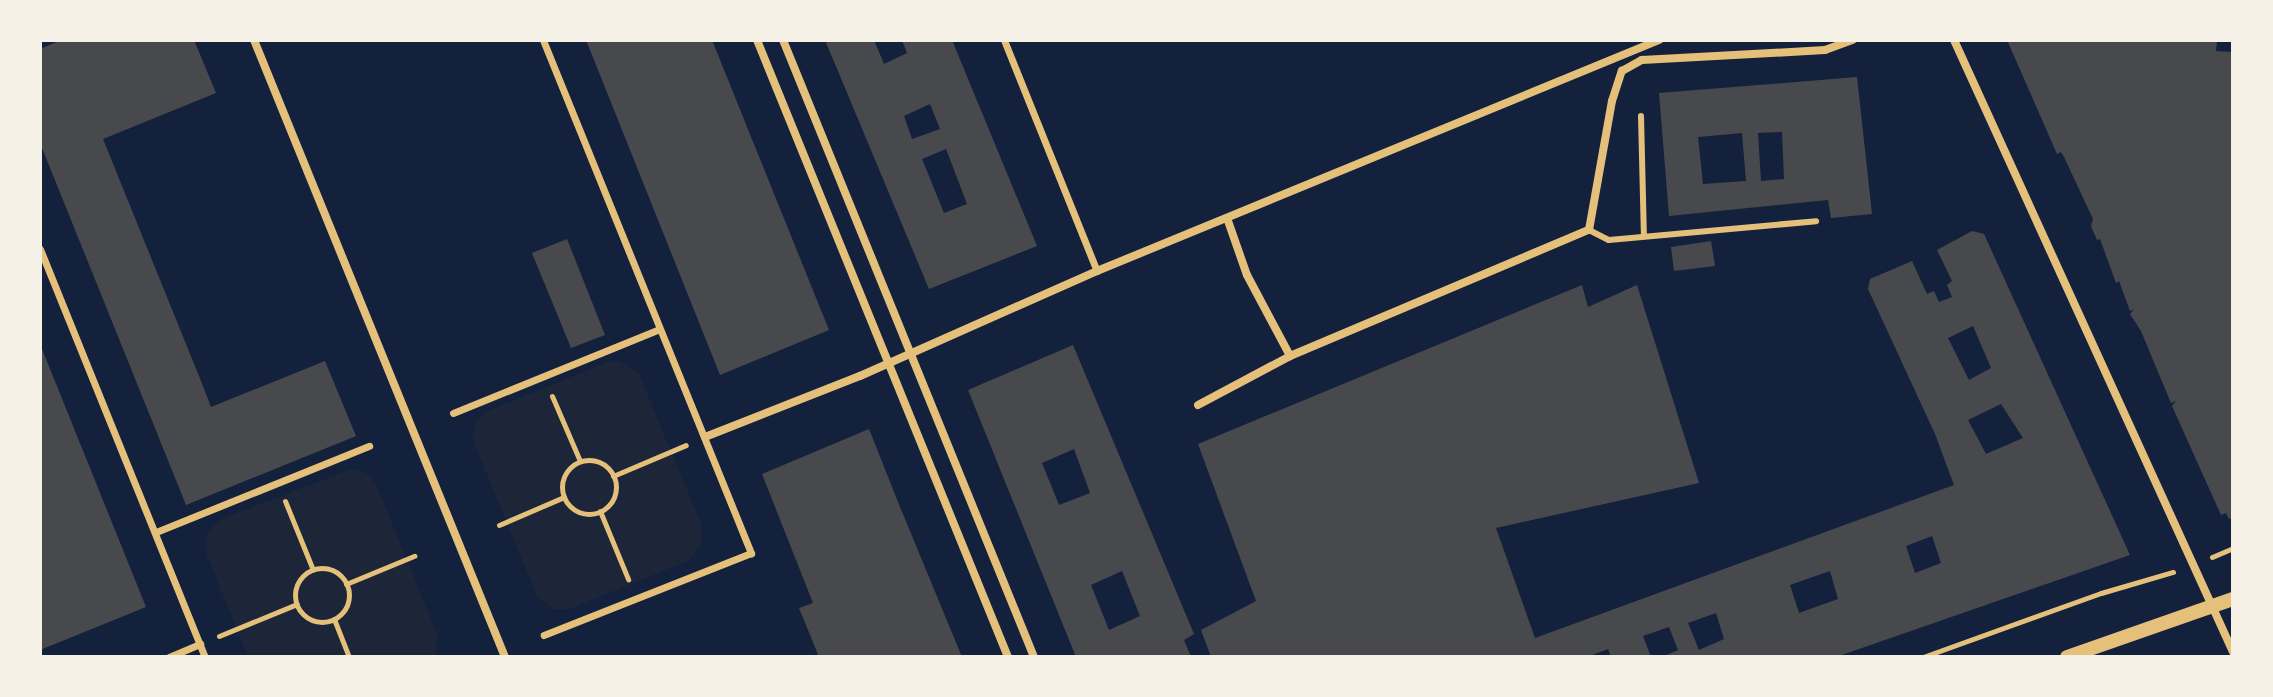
<!DOCTYPE html>
<style>
body{margin:0}
#map{position:relative;width:2273px;height:697px;overflow:hidden;background:#14213d;font-family:Lato,sans-serif}
div>[style]{position:absolute}
.green>*{inset:0;background:#1d2539}
.building>*{inset:0;background:#48494c}
.path>*{height:5px;margin:-2.5px;padding:0 2.5px;transform-origin:2.5px;border-radius:2.5px;background:#e5c07b}
.path>.ring{margin:-2.5px;padding:0;box-sizing:content-box;background:none;border:5px solid #e5c07b;border-radius:50%}
.service>*{height:6px;margin:-3px;padding:0 3px;transform-origin:3px;border-radius:3px;background:#e5c07b}
.pedestrian>*{height:7px;margin:-3.5px;padding:0 3.5px;transform-origin:3.5px;border-radius:3.5px;background:#e5c07b}
.minor>*{height:8px;margin:-4px;padding:0 4px;transform-origin:4px;border-radius:4px;background:#e5c07b}
.tertiary>*{height:14px;margin:-7px;padding:0 7px;transform-origin:7px;border-radius:7px;background:#e5c07b}
span{translate:-50% -50%;white-space:nowrap;text-align:center;line-height:1.15;-webkit-text-stroke:6px #f6f1e7;paint-order:stroke}
.frame{position:absolute;inset:0;border:42px solid #f6f1e7;pointer-events:none}
</style>
<div id="map">
<div class="green">
<div style="clip-path:polygon(619px 361px,639px 374px,702px 526px,701px 546px,688px 561px,569px 609px,553px 609px,537px 596px,474px 443px,474px 427px,485px 412px,608px 362px)"></div>
<div style="clip-path:polygon(351px 469px,366px 473px,376px 484px,437px 634px,436px 657px,248px 657px,206px 553px,207px 532px,222px 519px)"></div>
</div>
<div class="building">
<div style="clip-path:polygon(61px 40px,194px 40px,216px 93px,103px 139px,201px 381px,211px 407px,325px 361px,356px 436px,186px 505px,40px 143px,40px 49px)"></div>
<div style="clip-path:polygon(586px 40px,712px 40px,829px 330px,720px 375px)"></div>
<div style="clip-path:polygon(evenodd,825px 40px,874px 40px,884px 64px,907px 53px,902px 40px,952px 40px,1037px 246px,929px 289px,825px 40px,930px 104px,940px 129px,912px 139px,904px 116px,930px 104px,825px 40px,946px 149px,967px 204px,944px 213px,922px 159px,946px 149px)"></div>
<div style="clip-path:polygon(2007px 40px,2217px 40px,2216px 51px,2233px 52px,2233px 517px,2229px 519px,2226px 513px,2221px 515px,2172px 406px,2176px 401px,2171px 403px,2141px 331px,2130px 314px,2134px 309px,2130px 311px,2119px 281px,2116px 283px,2100px 239px,2097px 240px,2091px 226px,2093px 219px,2064px 157px,2061px 152px,2057px 154px)"></div>
<div style="clip-path:polygon(evenodd,1857px 77px,1872px 214px,1831px 218px,1828px 200px,1669px 216px,1659px 93px,1857px 77px,1782px 132px,1784px 179px,1761px 181px,1758px 133px,1782px 132px,1857px 77px,1742px 133px,1746px 181px,1703px 184px,1698px 137px,1742px 133px)"></div>
<div style="clip-path:polygon(evenodd,1972px 231px,1984px 234px,2130px 555px,1836px 657px,1662px 657px,1678px 650px,1669px 627px,1643px 636px,1651px 657px,1611px 657px,1608px 649px,1587px 657px,1211px 657px,1201px 630px,1256px 601px,1198px 444px,1582px 285px,1588px 307px,1637px 285px,1699px 483px,1496px 528px,1535px 638px,1954px 485px,1935px 434px,1868px 289px,1870px 279px,1912px 261px,1927px 294px,1934px 291px,1939px 302px,1952px 297px,1947px 285px,1952px 281px,1937px 250px,1972px 231px,1973px 326px,1991px 368px,1969px 380px,1948px 338px,1973px 326px,1972px 231px,2001px 404px,2023px 438px,1986px 454px,1968px 420px,2001px 404px,1972px 231px,1932px 536px,1941px 563px,1915px 573px,1906px 546px,1932px 536px,1972px 231px,1830px 571px,1838px 599px,1799px 613px,1790px 585px,1830px 571px,1972px 231px,1716px 613px,1724px 639px,1699px 650px,1688px 623px,1716px 613px)"></div>
<div style="clip-path:polygon(567px 239px,605px 335px,571px 348px,532px 253px)"></div>
<div style="clip-path:polygon(1711px 241px,1715px 266px,1674px 271px,1671px 247px)"></div>
<div style="clip-path:polygon(40px 344px,146px 607px,40px 650px)"></div>
<div style="clip-path:polygon(evenodd,1073px 345px,1194px 634px,1184px 640px,1191px 657px,1076px 657px,968px 390px,1073px 345px,1074px 449px,1090px 493px,1059px 505px,1042px 463px,1074px 449px,1073px 345px,1122px 571px,1140px 616px,1109px 630px,1091px 585px,1122px 571px)"></div>
<div style="clip-path:polygon(869px 429px,898px 502px,962px 657px,819px 657px,799px 608px,813px 603px,762px 474px)"></div>
</div>
<div class="path">
<div style="left:552px;top:396px;width:71px;rotate:66.7deg"></div>
<div class="ring" style="left:562px;top:460px;width:49px;height:49px"></div>
<div style="left:613px;top:476px;width:79px;rotate:-23deg"></div>
<div style="left:285px;top:501px;width:74px;rotate:67.9deg"></div>
<div style="left:600px;top:511px;width:74px;rotate:67.6deg"></div>
<div style="left:499px;top:525px;width:71px;rotate:-23.3deg"></div>
<div style="left:2212px;top:557px;width:23px;rotate:-23deg"></div>
<div class="ring" style="left:295px;top:568px;width:49px;height:49px"></div>
<div style="left:346px;top:584px;width:74px;rotate:-22.4deg"></div>
<div style="left:334px;top:619px;width:41px;rotate:68.5deg"></div>
<div style="left:219px;top:636px;width:84px;rotate:-22.3deg"></div>
<div style="left:1923px;top:657px;width:189px;rotate:-19.8deg"></div>
<div style="left:2101px;top:593px;width:75px;rotate:-16.3deg"></div>
</div>
<div class="service">
<div style="left:1641px;top:116px;width:120px;rotate:88.6deg"></div>
<div style="left:1589px;top:230px;width:22px;rotate:27deg"></div>
<div style="left:1609px;top:240px;width:208px;rotate:-5.2deg"></div>
</div>
<div class="pedestrian">
<div style="left:543px;top:40px;width:554px;rotate:67.93deg"></div>
<div style="left:751px;top:553px;width:223px;rotate:158.4deg"></div>
<div style="left:1004px;top:40px;width:249px;rotate:68.1deg"></div>
<div style="left:40px;top:249px;width:440px;rotate:68deg"></div>
<div style="left:453px;top:413px;width:223px;rotate:-22.1deg"></div>
<div style="left:156px;top:532px;width:230px;rotate:-22deg"></div>
<div style="left:169px;top:657px;width:34px;rotate:-23deg"></div>
</div>
<div class="minor">
<div style="left:254px;top:40px;width:666px;rotate:67.86deg"></div>
<div style="left:757px;top:40px;width:666px;rotate:67.86deg"></div>
<div style="left:783px;top:40px;width:666px;rotate:67.86deg"></div>
<div style="left:1954px;top:40px;width:673px;rotate:65.49deg"></div>
<div style="left:1227px;top:218px;width:60px;rotate:70.7deg"></div>
<div style="left:1247px;top:275px;width:92px;rotate:62deg"></div>
<div style="left:1290px;top:356px;width:324px;rotate:-22.9deg"></div>
<div style="left:1589px;top:230px;width:131px;rotate:-79.9deg"></div>
<div style="left:1612px;top:101px;width:32px;rotate:-72deg"></div>
<div style="left:1622px;top:71px;width:23px;rotate:-29deg"></div>
<div style="left:1642px;top:60px;width:183px;rotate:-3.1deg"></div>
<div style="left:1825px;top:50px;width:29px;rotate:-20deg"></div>
<div style="left:1198px;top:405px;width:104px;rotate:-28deg"></div>
<div style="left:705px;top:437px;width:167px;rotate:-21.5deg"></div>
<div style="left:860px;top:376px;width:259px;rotate:-23.9deg"></div>
<div style="left:1097px;top:271px;width:608px;rotate:-22.34deg"></div>
</div>
<div class="tertiary">
<div style="left:2067px;top:657px;width:176px;rotate:-19.3deg"></div>
</div>
<div class="frame"></div>
</div>
